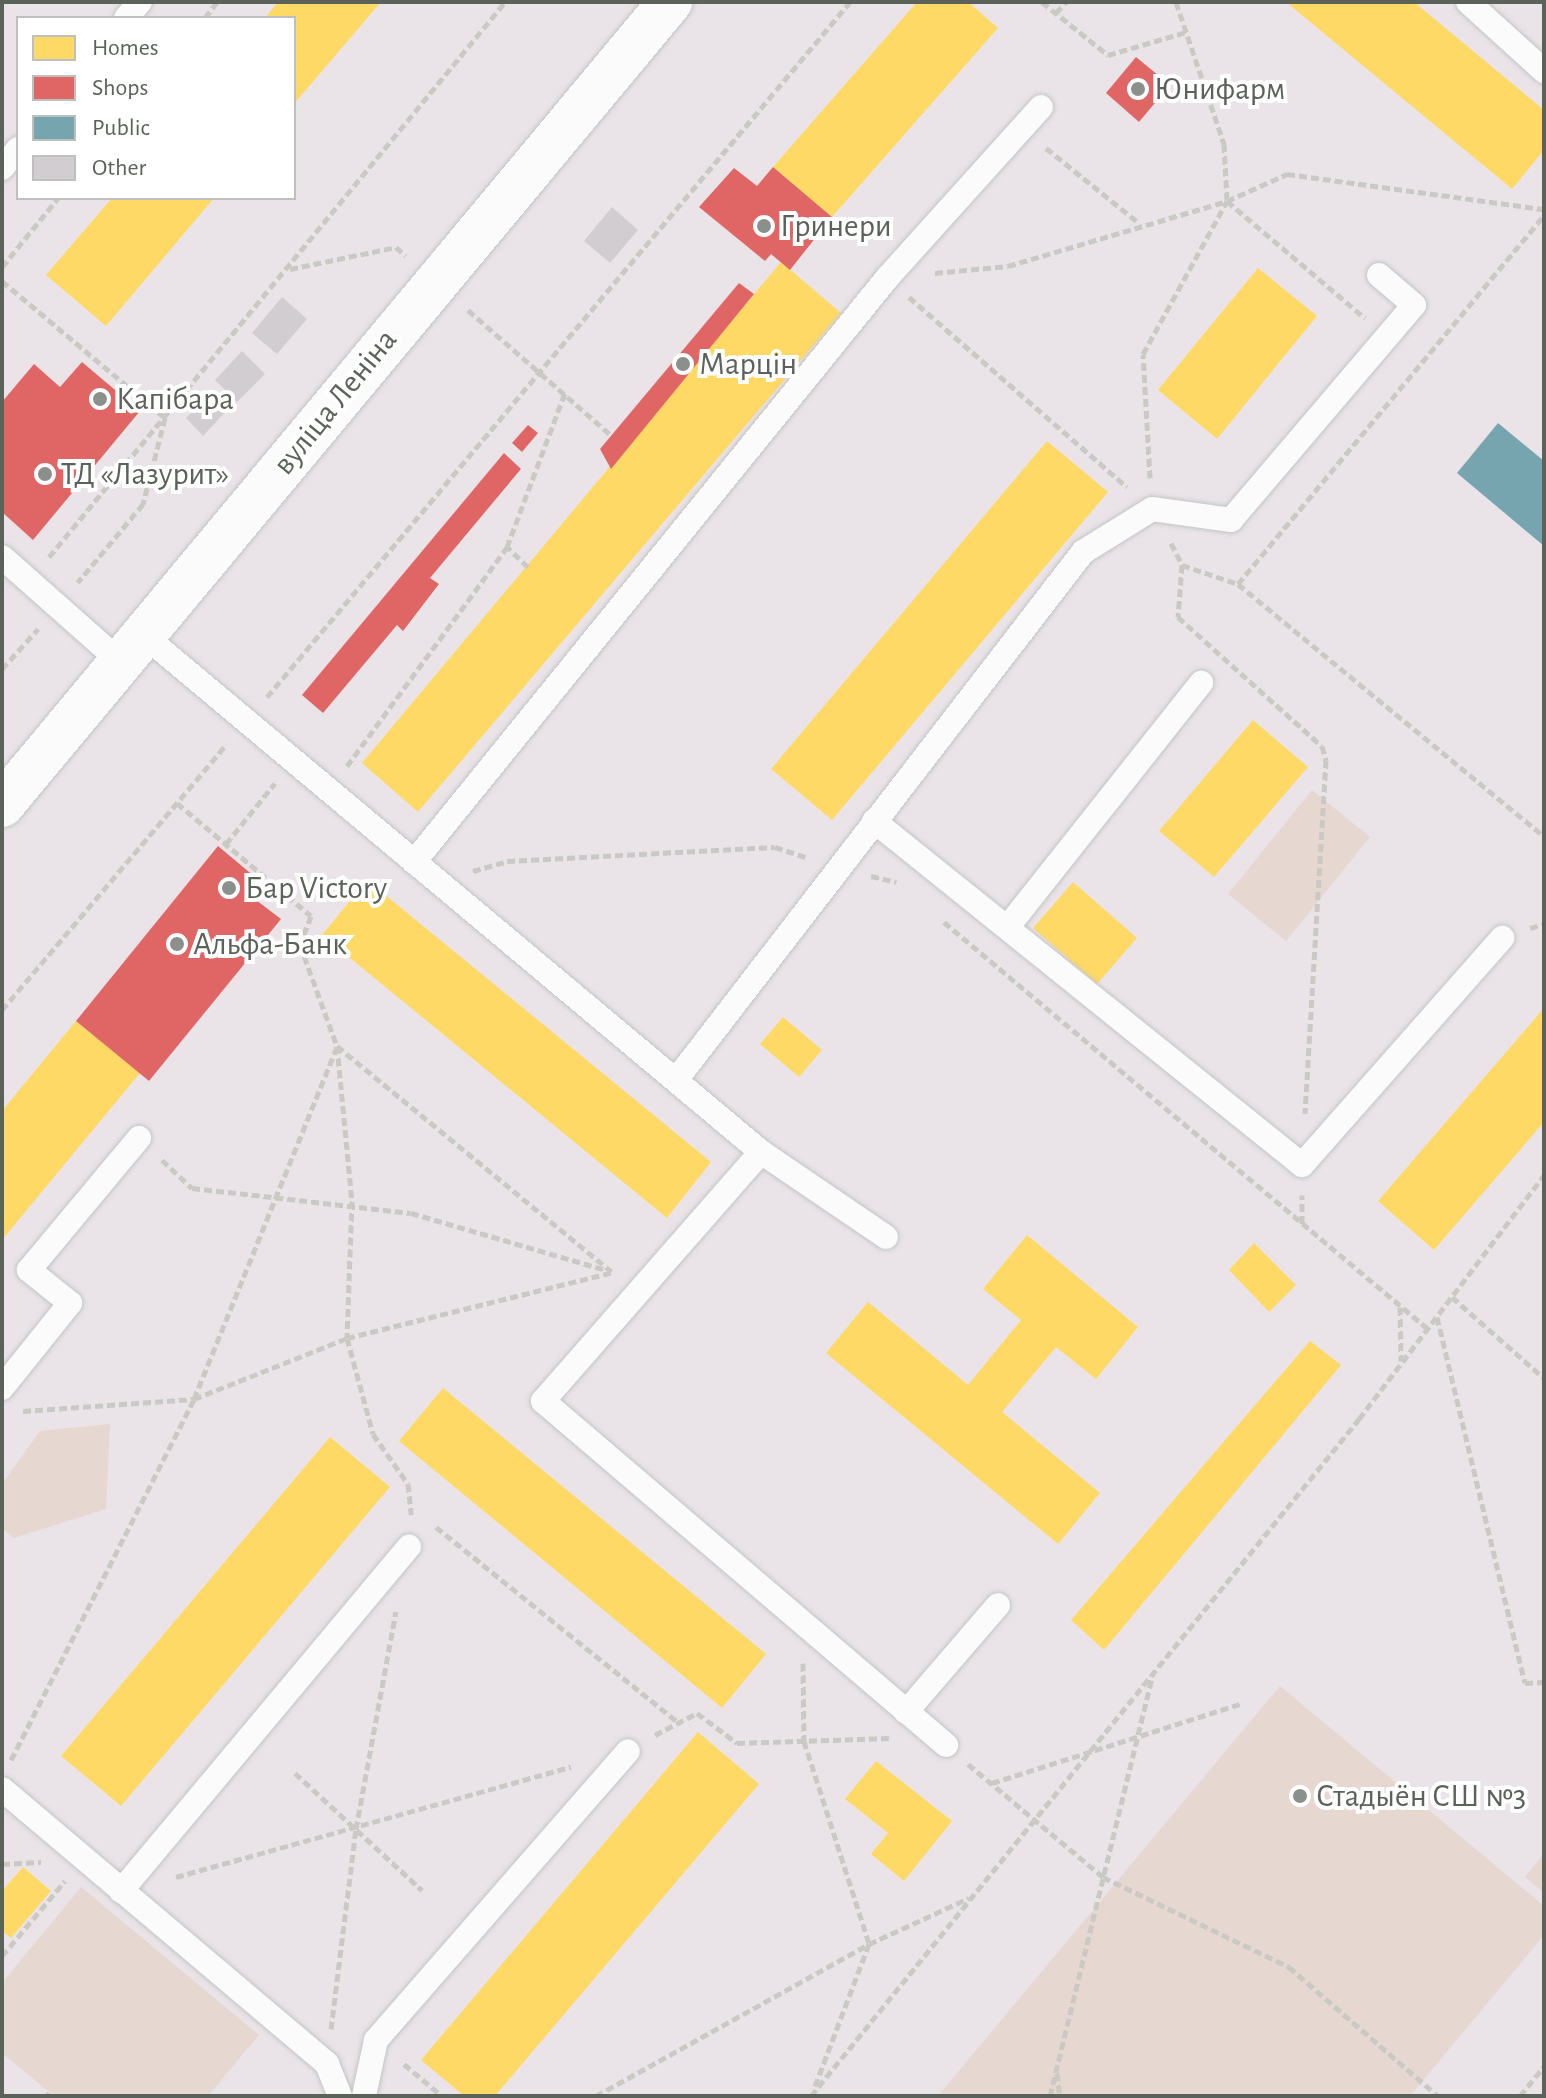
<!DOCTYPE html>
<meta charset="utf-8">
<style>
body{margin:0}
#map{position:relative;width:1546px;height:2098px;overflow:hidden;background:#eae4e9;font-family:"Alegreya Sans",sans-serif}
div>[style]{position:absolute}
.green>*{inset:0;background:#e7d7d1}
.homes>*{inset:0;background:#ffd966}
.shops>*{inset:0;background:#e06666}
.public>*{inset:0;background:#76a5af}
.building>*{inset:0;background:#d1cdd0}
.path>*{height:5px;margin-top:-2.5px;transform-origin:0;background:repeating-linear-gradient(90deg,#cac9c4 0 8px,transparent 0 12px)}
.roads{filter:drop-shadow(0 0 2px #c4c5c4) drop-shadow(0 0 2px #c4c5c4)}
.lane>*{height:24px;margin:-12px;padding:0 12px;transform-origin:12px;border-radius:12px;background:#fcfbfc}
.secondary>*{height:44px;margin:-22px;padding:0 22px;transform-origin:22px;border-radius:22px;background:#fcfbfc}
.dots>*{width:22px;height:22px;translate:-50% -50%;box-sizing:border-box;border:4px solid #fff;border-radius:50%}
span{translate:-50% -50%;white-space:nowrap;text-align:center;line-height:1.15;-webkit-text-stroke:8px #fff;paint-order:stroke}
.poi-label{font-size:32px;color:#5a625a}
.left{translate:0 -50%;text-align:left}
.street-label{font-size:32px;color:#5a625a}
.frame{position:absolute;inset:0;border:4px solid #5a625a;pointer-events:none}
.legend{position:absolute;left:16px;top:16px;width:280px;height:184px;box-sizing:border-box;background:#fff;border:2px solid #bdc0bd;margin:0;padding:10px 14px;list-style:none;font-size:24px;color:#5a625a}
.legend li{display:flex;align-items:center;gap:16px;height:40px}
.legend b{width:40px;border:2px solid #bdc0bd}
</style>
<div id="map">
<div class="green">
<div style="clip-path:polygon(1312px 790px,1370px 837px,1286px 941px,1228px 894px)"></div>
<div style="clip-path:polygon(110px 1424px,106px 1509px,14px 1538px,2px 1528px,2px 1484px,40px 1431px)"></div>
<div style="clip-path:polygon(1280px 1686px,1544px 1906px,1544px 1935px,1410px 2096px,938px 2096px)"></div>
<div style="clip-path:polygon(1542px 1856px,1544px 1858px,1544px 1893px,1525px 1877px)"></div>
<div style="clip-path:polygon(81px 1887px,259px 2035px,208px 2096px,54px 2096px,2px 2053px,2px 1983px)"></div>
</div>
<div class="homes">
<div style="clip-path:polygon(278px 2px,381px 2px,294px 104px,294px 18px,265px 18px)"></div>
<div style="clip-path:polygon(917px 2px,968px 2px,998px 28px,832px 217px,773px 167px)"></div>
<div style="clip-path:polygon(1286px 2px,1414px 2px,1544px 110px,1544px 150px,1512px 189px)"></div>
<div style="clip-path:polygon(112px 198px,214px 198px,106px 326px,46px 275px)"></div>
<div style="clip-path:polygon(781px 262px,841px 313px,418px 812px,362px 763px)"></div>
<div style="clip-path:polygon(1258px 268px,1317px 316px,1217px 439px,1158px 390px)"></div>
<div style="clip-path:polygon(1047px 441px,1108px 492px,832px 820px,771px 769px)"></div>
<div style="clip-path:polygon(1253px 720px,1308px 767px,1214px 877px,1159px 831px)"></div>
<div style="clip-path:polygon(367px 880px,711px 1162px,667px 1218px,322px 935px)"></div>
<div style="clip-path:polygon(1073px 882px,1137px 938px,1097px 984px,1033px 928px)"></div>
<div style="clip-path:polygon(1544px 1008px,1544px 1122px,1434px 1250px,1378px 1201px)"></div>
<div style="clip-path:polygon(783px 1017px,822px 1050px,799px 1077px,760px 1044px)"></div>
<div style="clip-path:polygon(76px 1021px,140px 1073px,2px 1240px,2px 1111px)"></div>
<div style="clip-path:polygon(1027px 1235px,1138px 1327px,1096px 1379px,1056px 1347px,1002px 1412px,1100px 1493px,1058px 1544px,826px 1353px,868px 1302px,968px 1385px,1021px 1320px,983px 1289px)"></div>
<div style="clip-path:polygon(1254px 1243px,1296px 1285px,1269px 1312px,1229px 1270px)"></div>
<div style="clip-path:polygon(1310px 1341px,1341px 1365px,1104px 1650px,1071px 1620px)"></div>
<div style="clip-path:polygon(443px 1388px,766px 1654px,722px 1708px,399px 1441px)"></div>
<div style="clip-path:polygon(330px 1437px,390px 1487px,121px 1806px,61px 1756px)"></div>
<div style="clip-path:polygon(698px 1732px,759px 1784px,495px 2096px,464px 2096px,421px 2060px)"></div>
<div style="clip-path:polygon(876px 1761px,952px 1821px,904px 1881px,871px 1854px,888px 1833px,845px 1799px)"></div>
<div style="clip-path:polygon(23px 1867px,51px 1891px,11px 1938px,2px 1931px,2px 1891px)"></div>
</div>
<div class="shops">
<div style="clip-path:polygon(1136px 57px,1170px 85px,1139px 122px,1106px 93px)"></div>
<div style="clip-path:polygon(773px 167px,832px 217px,790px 270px,771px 254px,765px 261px,699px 207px,734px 168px,757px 186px)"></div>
<div style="clip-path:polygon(739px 283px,754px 294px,611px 469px,600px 449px)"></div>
<div style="clip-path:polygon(82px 362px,140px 411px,33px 540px,2px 512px,2px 402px,34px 364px,60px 387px)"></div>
<div style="clip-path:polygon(528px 425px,538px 433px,522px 452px,512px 443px)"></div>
<div style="clip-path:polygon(504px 453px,521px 469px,430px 578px,439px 584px,403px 631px,397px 625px,323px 713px,302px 695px)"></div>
<div style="clip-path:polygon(218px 846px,267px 887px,256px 900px,281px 919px,149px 1081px,76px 1021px)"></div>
</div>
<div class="public">
<div style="clip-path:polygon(1498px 423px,1544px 461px,1544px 546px,1457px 473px)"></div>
</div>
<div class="building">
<div style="clip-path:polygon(612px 207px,638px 230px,610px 263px,584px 241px)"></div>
<div style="clip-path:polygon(282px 297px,307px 319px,277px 354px,252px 333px)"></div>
<div style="clip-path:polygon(242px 351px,265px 374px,237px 402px,215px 380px)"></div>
<div style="clip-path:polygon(213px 390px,230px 407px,203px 436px,186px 418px)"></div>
</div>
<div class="path">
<div style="left:1042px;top:2px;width:85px;rotate:38.8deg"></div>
<div style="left:1108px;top:55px;width:81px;rotate:-16.4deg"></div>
<div style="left:1176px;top:2px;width:150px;rotate:71.3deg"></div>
<div style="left:1224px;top:144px;width:57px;rotate:87deg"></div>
<div style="left:1227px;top:201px;width:181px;rotate:40.3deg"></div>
<div style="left:1056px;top:13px;width:15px;rotate:-48deg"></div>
<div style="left:205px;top:18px;width:20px;rotate:-53deg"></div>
<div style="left:1046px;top:148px;width:119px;rotate:38.9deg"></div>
<div style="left:2px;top:267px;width:89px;rotate:-50.9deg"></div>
<div style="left:290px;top:269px;width:108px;rotate:-11.7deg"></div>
<div style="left:396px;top:247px;width:13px;rotate:42deg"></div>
<div style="left:935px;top:273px;width:73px;rotate:-5.5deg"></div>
<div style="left:1008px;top:266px;width:228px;rotate:-16.5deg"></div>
<div style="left:1227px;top:201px;width:66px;rotate:-24.2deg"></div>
<div style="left:1287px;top:174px;width:259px;rotate:7.8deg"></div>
<div style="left:2px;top:281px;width:213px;rotate:40deg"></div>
<div style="left:165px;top:418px;width:89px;rotate:104.3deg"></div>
<div style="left:143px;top:504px;width:102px;rotate:129.8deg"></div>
<div style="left:909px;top:297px;width:289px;rotate:41.1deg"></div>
<div style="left:468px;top:310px;width:190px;rotate:41.2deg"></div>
<div style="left:1150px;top:478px;width:124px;rotate:-93.2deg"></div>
<div style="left:1143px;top:354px;width:175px;rotate:-61.2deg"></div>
<div style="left:1171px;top:543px;width:25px;rotate:63deg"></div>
<div style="left:1182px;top:565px;width:52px;rotate:94.4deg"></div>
<div style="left:1178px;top:617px;width:193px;rotate:41.9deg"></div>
<div style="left:1322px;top:746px;width:15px;rotate:74deg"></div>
<div style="left:1326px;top:760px;width:354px;rotate:93.4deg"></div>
<div style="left:49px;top:557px;width:718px;rotate:-50.59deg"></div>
<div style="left:1182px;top:565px;width:59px;rotate:18.7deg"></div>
<div style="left:1238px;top:584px;width:396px;rotate:39.5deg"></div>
<div style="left:528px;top:567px;width:29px;rotate:-136deg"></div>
<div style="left:507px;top:547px;width:165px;rotate:-69.4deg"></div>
<div style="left:1238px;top:584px;width:479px;rotate:-50.3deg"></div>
<div style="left:2px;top:669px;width:54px;rotate:-48deg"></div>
<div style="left:267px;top:697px;width:907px;rotate:-50.01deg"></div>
<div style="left:347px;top:766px;width:271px;rotate:-53.8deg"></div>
<div style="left:177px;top:803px;width:175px;rotate:40.1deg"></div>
<div style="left:311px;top:916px;width:31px;rotate:111deg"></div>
<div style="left:300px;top:945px;width:108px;rotate:69.9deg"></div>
<div style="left:337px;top:1046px;width:156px;rotate:84.5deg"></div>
<div style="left:352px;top:1201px;width:137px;rotate:92.1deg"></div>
<div style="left:347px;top:1338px;width:99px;rotate:74.8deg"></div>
<div style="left:373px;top:1434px;width:61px;rotate:55deg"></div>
<div style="left:408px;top:1484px;width:31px;rotate:84deg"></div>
<div style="left:226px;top:844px;width:78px;rotate:-51.2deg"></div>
<div style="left:473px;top:871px;width:35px;rotate:-16deg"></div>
<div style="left:507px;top:861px;width:268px;rotate:-3deg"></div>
<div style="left:775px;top:847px;width:35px;rotate:18deg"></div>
<div style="left:871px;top:876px;width:26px;rotate:13deg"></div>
<div style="left:944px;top:922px;width:631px;rotate:40.05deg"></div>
<div style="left:1530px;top:928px;width:15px;rotate:-16deg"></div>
<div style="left:2px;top:1010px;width:348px;rotate:-49.8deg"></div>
<div style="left:162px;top:1160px;width:41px;rotate:43deg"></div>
<div style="left:192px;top:1188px;width:220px;rotate:6.5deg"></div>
<div style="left:411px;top:1213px;width:203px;rotate:16.3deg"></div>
<div style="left:1302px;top:1224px;width:29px;rotate:-90deg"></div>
<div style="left:1452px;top:1297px;width:123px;rotate:41.4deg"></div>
<div style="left:1400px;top:1307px;width:54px;rotate:88.9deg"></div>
<div style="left:1437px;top:1317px;width:376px;rotate:76.5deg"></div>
<div style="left:1525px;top:1683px;width:19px;rotate:-3deg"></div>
<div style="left:23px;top:1411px;width:171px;rotate:-4deg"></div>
<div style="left:194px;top:1399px;width:165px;rotate:-21.7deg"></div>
<div style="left:347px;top:1338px;width:274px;rotate:-13.9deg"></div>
<div style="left:436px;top:1527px;width:311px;rotate:38.9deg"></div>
<div style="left:803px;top:1663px;width:78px;rotate:89.3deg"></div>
<div style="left:804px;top:1741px;width:213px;rotate:72.2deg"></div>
<div style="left:869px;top:1944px;width:155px;rotate:110.8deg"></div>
<div style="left:655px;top:1735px;width:47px;rotate:-27.6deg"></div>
<div style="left:697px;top:1713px;width:50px;rotate:36.9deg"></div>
<div style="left:737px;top:1743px;width:152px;rotate:-1.9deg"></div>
<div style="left:11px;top:1760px;width:405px;rotate:-63.1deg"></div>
<div style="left:194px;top:1399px;width:381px;rotate:-67.9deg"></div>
<div style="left:337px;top:1046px;width:355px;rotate:39.4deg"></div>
<div style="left:968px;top:1764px;width:176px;rotate:39.9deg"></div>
<div style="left:1103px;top:1877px;width:207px;rotate:25.8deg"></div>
<div style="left:1289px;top:1967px;width:197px;rotate:40.9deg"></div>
<div style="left:295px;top:1773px;width:173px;rotate:42.7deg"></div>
<div style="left:992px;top:1783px;width:263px;rotate:-17.7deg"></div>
<div style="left:2px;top:1864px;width:39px;rotate:-3deg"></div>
<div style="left:176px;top:1877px;width:410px;rotate:-15.6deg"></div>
<div style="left:2px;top:1956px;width:98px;rotate:-50deg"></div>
<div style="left:331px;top:2029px;width:202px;rotate:-82.9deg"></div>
<div style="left:356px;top:1829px;width:221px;rotate:-79.6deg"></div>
<div style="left:404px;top:2064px;width:50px;rotate:40.1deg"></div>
<div style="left:1057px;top:2073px;width:23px;rotate:83deg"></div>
<div style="left:47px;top:2096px;width:4px;rotate:-56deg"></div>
<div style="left:596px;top:2096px;width:312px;rotate:-29.1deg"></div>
<div style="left:869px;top:1944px;width:110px;rotate:-24.7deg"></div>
<div style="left:811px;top:2096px;width:871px;rotate:-51.01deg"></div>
<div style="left:1359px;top:1419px;width:306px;rotate:-52.8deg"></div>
<div style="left:1050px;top:2096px;width:434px;rotate:-76.3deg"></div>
<div style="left:1520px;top:2096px;width:38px;rotate:-51deg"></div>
</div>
<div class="roads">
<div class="lane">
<div style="left:1468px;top:2px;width:103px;rotate:42.2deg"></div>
<div style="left:126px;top:18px;width:21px;rotate:-49deg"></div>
<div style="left:2px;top:168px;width:25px;rotate:-50deg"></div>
<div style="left:2px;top:557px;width:160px;rotate:41.5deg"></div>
<div style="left:146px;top:637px;width:802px;rotate:39.94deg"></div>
<div style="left:761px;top:1152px;width:151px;rotate:34.2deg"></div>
<div style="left:874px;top:821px;width:549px;rotate:38.79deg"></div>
<div style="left:1302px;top:1165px;width:303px;rotate:-48.6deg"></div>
<div style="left:414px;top:862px;width:752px;rotate:-50.99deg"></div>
<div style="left:887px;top:278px;width:230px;rotate:-48deg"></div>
<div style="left:1010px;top:924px;width:308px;rotate:-51.6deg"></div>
<div style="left:676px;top:1080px;width:667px;rotate:-52.37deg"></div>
<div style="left:1083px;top:552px;width:81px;rotate:-31.9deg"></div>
<div style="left:1152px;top:509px;width:80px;rotate:7.9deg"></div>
<div style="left:1231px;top:520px;width:282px;rotate:-49.6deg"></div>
<div style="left:1414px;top:305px;width:46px;rotate:-139.4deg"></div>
<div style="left:761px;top:1152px;width:331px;rotate:131.2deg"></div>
<div style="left:543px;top:1401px;width:530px;rotate:40.48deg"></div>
<div style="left:2px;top:1388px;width:109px;rotate:-51.3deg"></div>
<div style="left:70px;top:1303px;width:53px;rotate:-141.2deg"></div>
<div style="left:29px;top:1270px;width:172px;rotate:-50.2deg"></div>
<div style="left:906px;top:1712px;width:141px;rotate:-49.3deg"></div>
<div style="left:2px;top:1789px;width:426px;rotate:40.2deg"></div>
<div style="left:327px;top:2064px;width:35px;rotate:68deg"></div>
<div style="left:121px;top:1891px;width:449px;rotate:-50.1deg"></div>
<div style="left:364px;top:2096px;width:57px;rotate:-77.9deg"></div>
<div style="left:376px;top:2040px;width:383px;rotate:-48.9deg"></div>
</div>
<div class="secondary">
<div style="left:2px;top:805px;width:1045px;rotate:-50.24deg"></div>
</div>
</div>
<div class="dots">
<div style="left:1138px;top:89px;background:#8c908c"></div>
<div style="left:764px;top:226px;background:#8c908c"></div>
<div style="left:683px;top:364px;background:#8c908c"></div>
<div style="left:100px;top:399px;background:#8c908c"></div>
<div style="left:45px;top:474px;background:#8c908c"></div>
<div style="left:229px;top:888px;background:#8c908c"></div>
<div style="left:177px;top:944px;background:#8c908c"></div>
<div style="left:1300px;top:1796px;background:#8c908c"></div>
</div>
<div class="poi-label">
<span class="left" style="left:1154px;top:89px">Юнифарм</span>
<span class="left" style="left:780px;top:226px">Гринери</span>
<span class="left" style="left:699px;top:364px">Марцін</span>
<span class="left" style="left:116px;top:399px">Капібара</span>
<span class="left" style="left:61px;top:474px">ТД «Лазурит»</span>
<span class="left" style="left:245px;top:888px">Бар Victory</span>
<span class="left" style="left:193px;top:944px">Альфа-Банк</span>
<span class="left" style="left:1316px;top:1796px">Стадыён СШ №3</span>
</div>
<div class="street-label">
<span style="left:335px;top:402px;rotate:-51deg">вуліца Леніна</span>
</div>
<div class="frame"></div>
<ul class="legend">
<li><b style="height:22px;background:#ffd966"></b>Homes</li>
<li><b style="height:22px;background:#e06666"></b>Shops</li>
<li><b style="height:22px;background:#76a5af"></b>Public</li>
<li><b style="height:22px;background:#d1cdd0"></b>Other</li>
</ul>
</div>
